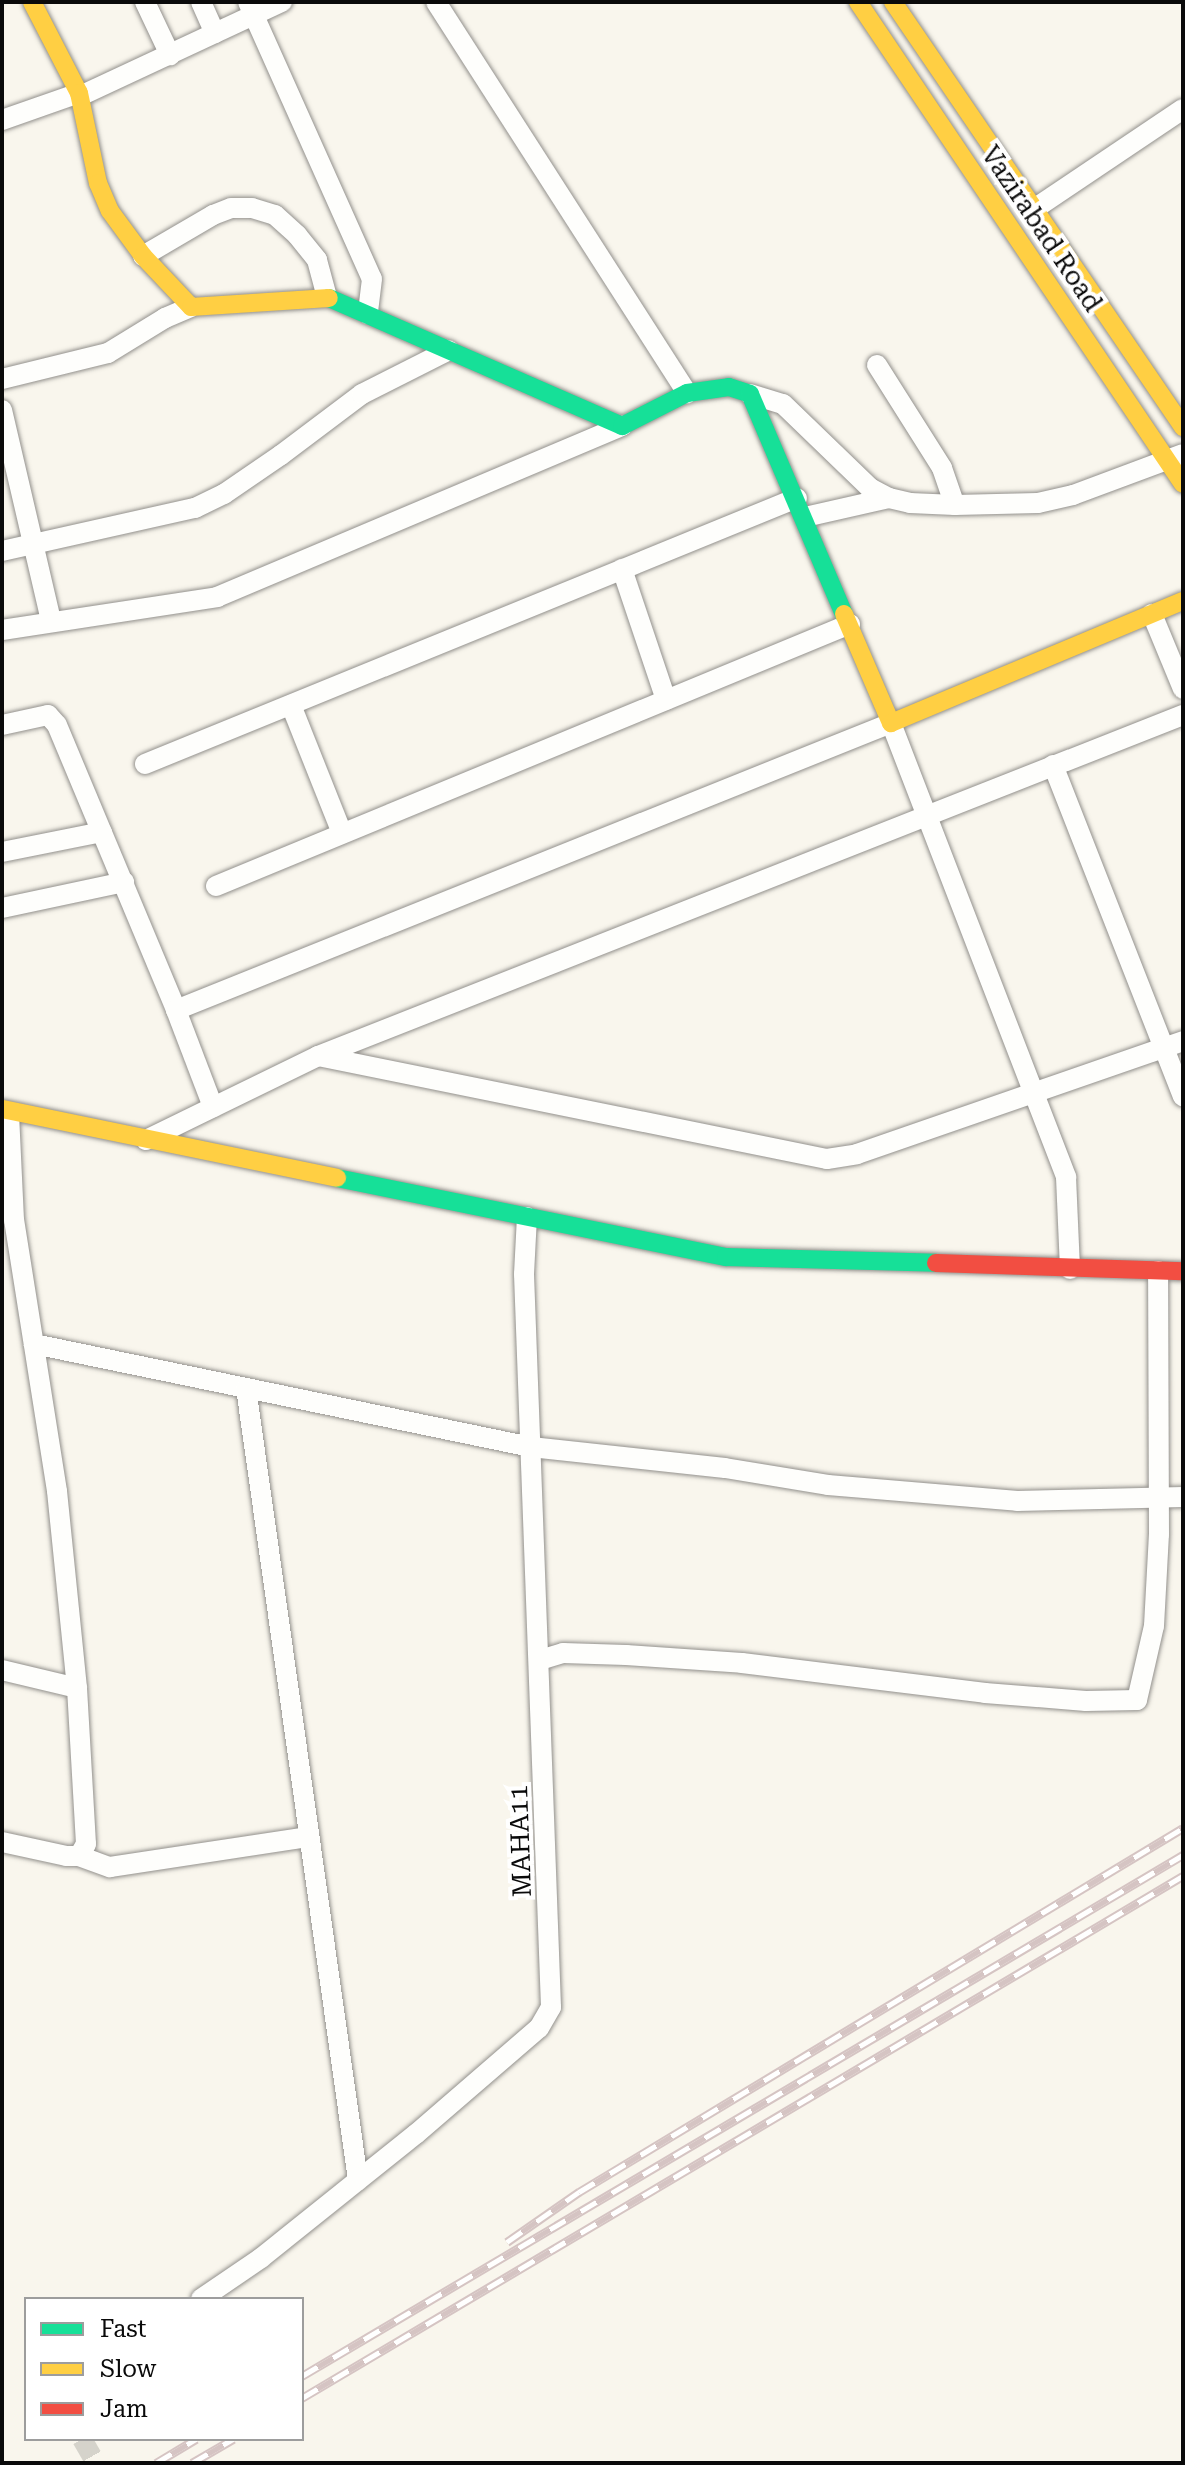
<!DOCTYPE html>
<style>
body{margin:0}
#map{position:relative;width:1185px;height:2465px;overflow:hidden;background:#f9f6ed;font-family:"Roboto Serif",serif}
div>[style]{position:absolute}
.street-tunnel>*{height:20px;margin-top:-10px;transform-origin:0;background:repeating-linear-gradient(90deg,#d5d3cb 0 20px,transparent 0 30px)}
.roads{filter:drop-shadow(0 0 2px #92908c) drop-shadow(0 0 2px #92908c)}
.street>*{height:20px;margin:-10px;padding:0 10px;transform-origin:10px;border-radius:10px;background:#fefefc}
.fast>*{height:18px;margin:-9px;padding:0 9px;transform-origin:9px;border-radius:9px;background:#16e098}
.slow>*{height:18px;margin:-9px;padding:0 9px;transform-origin:9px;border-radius:9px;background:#ffcf43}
.jam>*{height:18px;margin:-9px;padding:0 9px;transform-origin:9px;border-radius:9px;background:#f24e42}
.rail>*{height:9px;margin-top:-4.5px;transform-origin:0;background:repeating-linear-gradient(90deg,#fff 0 18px,#d5c4c3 0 36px);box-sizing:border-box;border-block:2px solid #d5c4c3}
span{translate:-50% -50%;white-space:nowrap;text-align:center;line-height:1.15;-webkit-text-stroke:8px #fff;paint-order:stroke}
.street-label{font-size:26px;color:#0a0a0a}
.frame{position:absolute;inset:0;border:4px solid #0a0a0a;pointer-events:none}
.legend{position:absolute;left:24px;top:2297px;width:280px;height:144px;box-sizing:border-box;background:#fff;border:2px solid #9d9d9d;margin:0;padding:10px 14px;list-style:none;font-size:24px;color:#0a0a0a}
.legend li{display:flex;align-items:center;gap:16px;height:40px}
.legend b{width:40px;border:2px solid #9d9d9d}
</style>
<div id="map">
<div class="street-tunnel">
<div style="left:82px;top:2439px;width:28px;rotate:60deg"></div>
</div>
<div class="roads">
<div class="street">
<div style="left:145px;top:2px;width:59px;rotate:64.7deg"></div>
<div style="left:201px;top:2px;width:34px;rotate:66deg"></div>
<div style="left:248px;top:2px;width:303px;rotate:65.9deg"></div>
<div style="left:372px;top:279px;width:35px;rotate:97deg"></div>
<div style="left:436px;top:2px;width:465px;rotate:57.3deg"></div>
<div style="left:80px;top:96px;width:223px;rotate:-25deg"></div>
<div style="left:2px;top:120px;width:82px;rotate:-19.3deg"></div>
<div style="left:1034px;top:209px;width:179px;rotate:-33.9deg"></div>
<div style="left:143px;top:256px;width:81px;rotate:-30.4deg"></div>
<div style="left:213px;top:215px;width:19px;rotate:-21deg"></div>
<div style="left:231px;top:208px;width:21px"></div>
<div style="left:252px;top:208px;width:24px;rotate:17deg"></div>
<div style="left:275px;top:215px;width:30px;rotate:42deg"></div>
<div style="left:297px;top:235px;width:32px;rotate:51deg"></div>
<div style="left:317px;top:260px;width:38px;rotate:75deg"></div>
<div style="left:877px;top:365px;width:122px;rotate:57.7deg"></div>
<div style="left:942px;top:468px;width:39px;rotate:71deg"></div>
<div style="left:2px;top:379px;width:109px;rotate:-13.8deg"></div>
<div style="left:108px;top:353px;width:67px;rotate:-31.6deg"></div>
<div style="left:165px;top:318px;width:28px;rotate:-23deg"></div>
<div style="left:750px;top:394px;width:34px;rotate:17deg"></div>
<div style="left:783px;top:404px;width:121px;rotate:44deg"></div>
<div style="left:870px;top:488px;width:21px;rotate:28deg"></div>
<div style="left:889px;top:498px;width:22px;rotate:13deg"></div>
<div style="left:910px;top:503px;width:45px;rotate:2.5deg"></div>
<div style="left:955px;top:505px;width:83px;rotate:-1.4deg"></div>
<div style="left:1038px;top:503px;width:36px;rotate:-13deg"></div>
<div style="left:1073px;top:495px;width:117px;rotate:-20.4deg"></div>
<div style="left:2px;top:410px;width:216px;rotate:76.9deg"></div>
<div style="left:805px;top:517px;width:86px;rotate:-12.7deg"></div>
<div style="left:2px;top:551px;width:198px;rotate:-12.6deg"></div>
<div style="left:195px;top:508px;width:32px;rotate:-26deg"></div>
<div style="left:224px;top:494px;width:69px;rotate:-34.4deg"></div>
<div style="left:281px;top:455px;width:101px;rotate:-37deg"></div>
<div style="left:362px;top:394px;width:97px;rotate:-26.8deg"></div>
<div style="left:622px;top:569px;width:138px;rotate:71.4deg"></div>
<div style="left:1152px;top:614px;width:81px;rotate:67.5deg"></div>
<div style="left:2px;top:630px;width:218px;rotate:-8.7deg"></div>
<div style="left:217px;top:597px;width:440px;rotate:-22.9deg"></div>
<div style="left:291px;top:705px;width:138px;rotate:68.3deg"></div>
<div style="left:2px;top:725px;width:47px;rotate:-12.3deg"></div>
<div style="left:48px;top:715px;width:13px;rotate:48deg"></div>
<div style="left:57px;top:725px;width:309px;rotate:67.3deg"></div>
<div style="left:176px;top:1010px;width:104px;rotate:69.1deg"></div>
<div style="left:145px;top:764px;width:704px;rotate:-22.19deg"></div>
<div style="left:1053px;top:765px;width:356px;rotate:68.6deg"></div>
<div style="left:2px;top:852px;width:102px;rotate:-11.3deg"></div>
<div style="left:216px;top:886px;width:686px;rotate:-22.45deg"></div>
<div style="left:2px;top:908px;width:125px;rotate:-12deg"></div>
<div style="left:176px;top:1010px;width:770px;rotate:-21.87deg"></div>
<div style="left:891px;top:723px;width:487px;rotate:68.9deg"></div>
<div style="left:1066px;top:1177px;width:92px;rotate:87.5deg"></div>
<div style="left:318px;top:1056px;width:930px;rotate:-21.52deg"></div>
<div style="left:146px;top:1140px;width:191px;rotate:-26deg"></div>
<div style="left:318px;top:1056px;width:519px;rotate:11.44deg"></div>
<div style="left:827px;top:1159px;width:30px;rotate:-9deg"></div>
<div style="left:857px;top:1154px;width:345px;rotate:-19.1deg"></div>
<div style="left:34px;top:1344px;width:508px;rotate:11.71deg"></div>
<div style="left:531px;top:1447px;width:195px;rotate:6.2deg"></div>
<div style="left:725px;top:1468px;width:104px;rotate:9.4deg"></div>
<div style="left:828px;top:1485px;width:190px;rotate:4.8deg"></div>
<div style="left:1017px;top:1501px;width:166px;rotate:-1.4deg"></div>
<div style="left:246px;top:1388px;width:800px;rotate:81.95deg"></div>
<div style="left:540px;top:1660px;width:24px;rotate:-17deg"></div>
<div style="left:563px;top:1653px;width:63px;rotate:1.8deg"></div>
<div style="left:626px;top:1655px;width:116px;rotate:3.9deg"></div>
<div style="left:742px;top:1663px;width:245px;rotate:7deg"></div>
<div style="left:985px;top:1693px;width:101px;rotate:4.5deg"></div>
<div style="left:1086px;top:1701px;width:51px;rotate:-1.1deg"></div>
<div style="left:1137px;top:1700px;width:76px;rotate:-77.1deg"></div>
<div style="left:1154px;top:1626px;width:92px;rotate:-86.9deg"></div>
<div style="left:1159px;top:1534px;width:263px;rotate:-90.2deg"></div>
<div style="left:2px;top:1670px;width:77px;rotate:13.5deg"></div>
<div style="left:2px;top:1842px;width:66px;rotate:12.3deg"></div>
<div style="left:66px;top:1856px;width:13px"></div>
<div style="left:79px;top:1856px;width:14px;rotate:-60deg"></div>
<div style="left:86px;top:1844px;width:156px;rotate:-93.3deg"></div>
<div style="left:77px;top:1688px;width:198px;rotate:-95.8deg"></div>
<div style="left:57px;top:1491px;width:274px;rotate:-99deg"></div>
<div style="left:14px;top:1220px;width:108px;rotate:-92.7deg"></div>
<div style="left:79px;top:1856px;width:33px;rotate:20deg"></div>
<div style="left:110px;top:1867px;width:201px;rotate:-8.6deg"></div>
<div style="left:201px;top:2299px;width:73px;rotate:-34.3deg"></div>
<div style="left:261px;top:2258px;width:198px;rotate:-38.7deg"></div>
<div style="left:416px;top:2134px;width:162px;rotate:-40.8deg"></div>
<div style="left:539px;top:2028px;width:24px;rotate:-60deg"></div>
<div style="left:551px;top:2007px;width:733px;rotate:-92.11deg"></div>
<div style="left:524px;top:1274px;width:57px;rotate:-87deg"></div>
</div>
<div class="fast">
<div style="left:329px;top:298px;width:320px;rotate:23.6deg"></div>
<div style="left:622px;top:426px;width:73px;rotate:-26.9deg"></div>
<div style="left:687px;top:393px;width:42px;rotate:-8.1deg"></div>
<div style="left:729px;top:387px;width:22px;rotate:18deg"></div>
<div style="left:750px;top:394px;width:239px;rotate:66.9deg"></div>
<div style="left:337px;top:1178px;width:397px;rotate:11.5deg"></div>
<div style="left:726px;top:1257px;width:210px;rotate:1.6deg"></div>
</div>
<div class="slow">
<div style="left:32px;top:2px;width:102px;rotate:62.7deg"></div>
<div style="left:79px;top:93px;width:92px;rotate:78.1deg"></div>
<div style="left:98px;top:183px;width:30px;rotate:67deg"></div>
<div style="left:110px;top:211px;width:56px;rotate:53.7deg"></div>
<div style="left:143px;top:256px;width:70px;rotate:46.7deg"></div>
<div style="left:191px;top:307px;width:138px;rotate:-3.7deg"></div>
<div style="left:858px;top:2px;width:581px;rotate:56.01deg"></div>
<div style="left:893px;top:2px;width:515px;rotate:55.69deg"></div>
<div style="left:844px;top:614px;width:119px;rotate:66.7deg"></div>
<div style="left:891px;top:723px;width:316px;rotate:-22.7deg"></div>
<div style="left:2px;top:1109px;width:342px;rotate:11.6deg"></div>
</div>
<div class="jam">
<div style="left:936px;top:1263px;width:247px;rotate:1.9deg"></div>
</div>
</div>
<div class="rail">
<div style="left:507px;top:2242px;width:88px;rotate:-34.8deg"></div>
<div style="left:579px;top:2192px;width:705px;rotate:-31.08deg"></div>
<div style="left:302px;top:2376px;width:1024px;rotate:-30.6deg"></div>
<div style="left:302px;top:2398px;width:1024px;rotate:-30.65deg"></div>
<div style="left:156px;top:2463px;width:47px;rotate:-31deg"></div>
<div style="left:192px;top:2463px;width:48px;rotate:-30.3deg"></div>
</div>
<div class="street-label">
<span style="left:1041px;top:229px;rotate:56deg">Vazirabad Road</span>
<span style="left:521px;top:1841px;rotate:-92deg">MAHA11</span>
</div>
<div class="frame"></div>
<ul class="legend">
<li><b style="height:10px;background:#16e098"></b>Fast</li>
<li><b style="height:10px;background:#ffcf43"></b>Slow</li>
<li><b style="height:10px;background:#f24e42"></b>Jam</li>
</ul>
</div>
